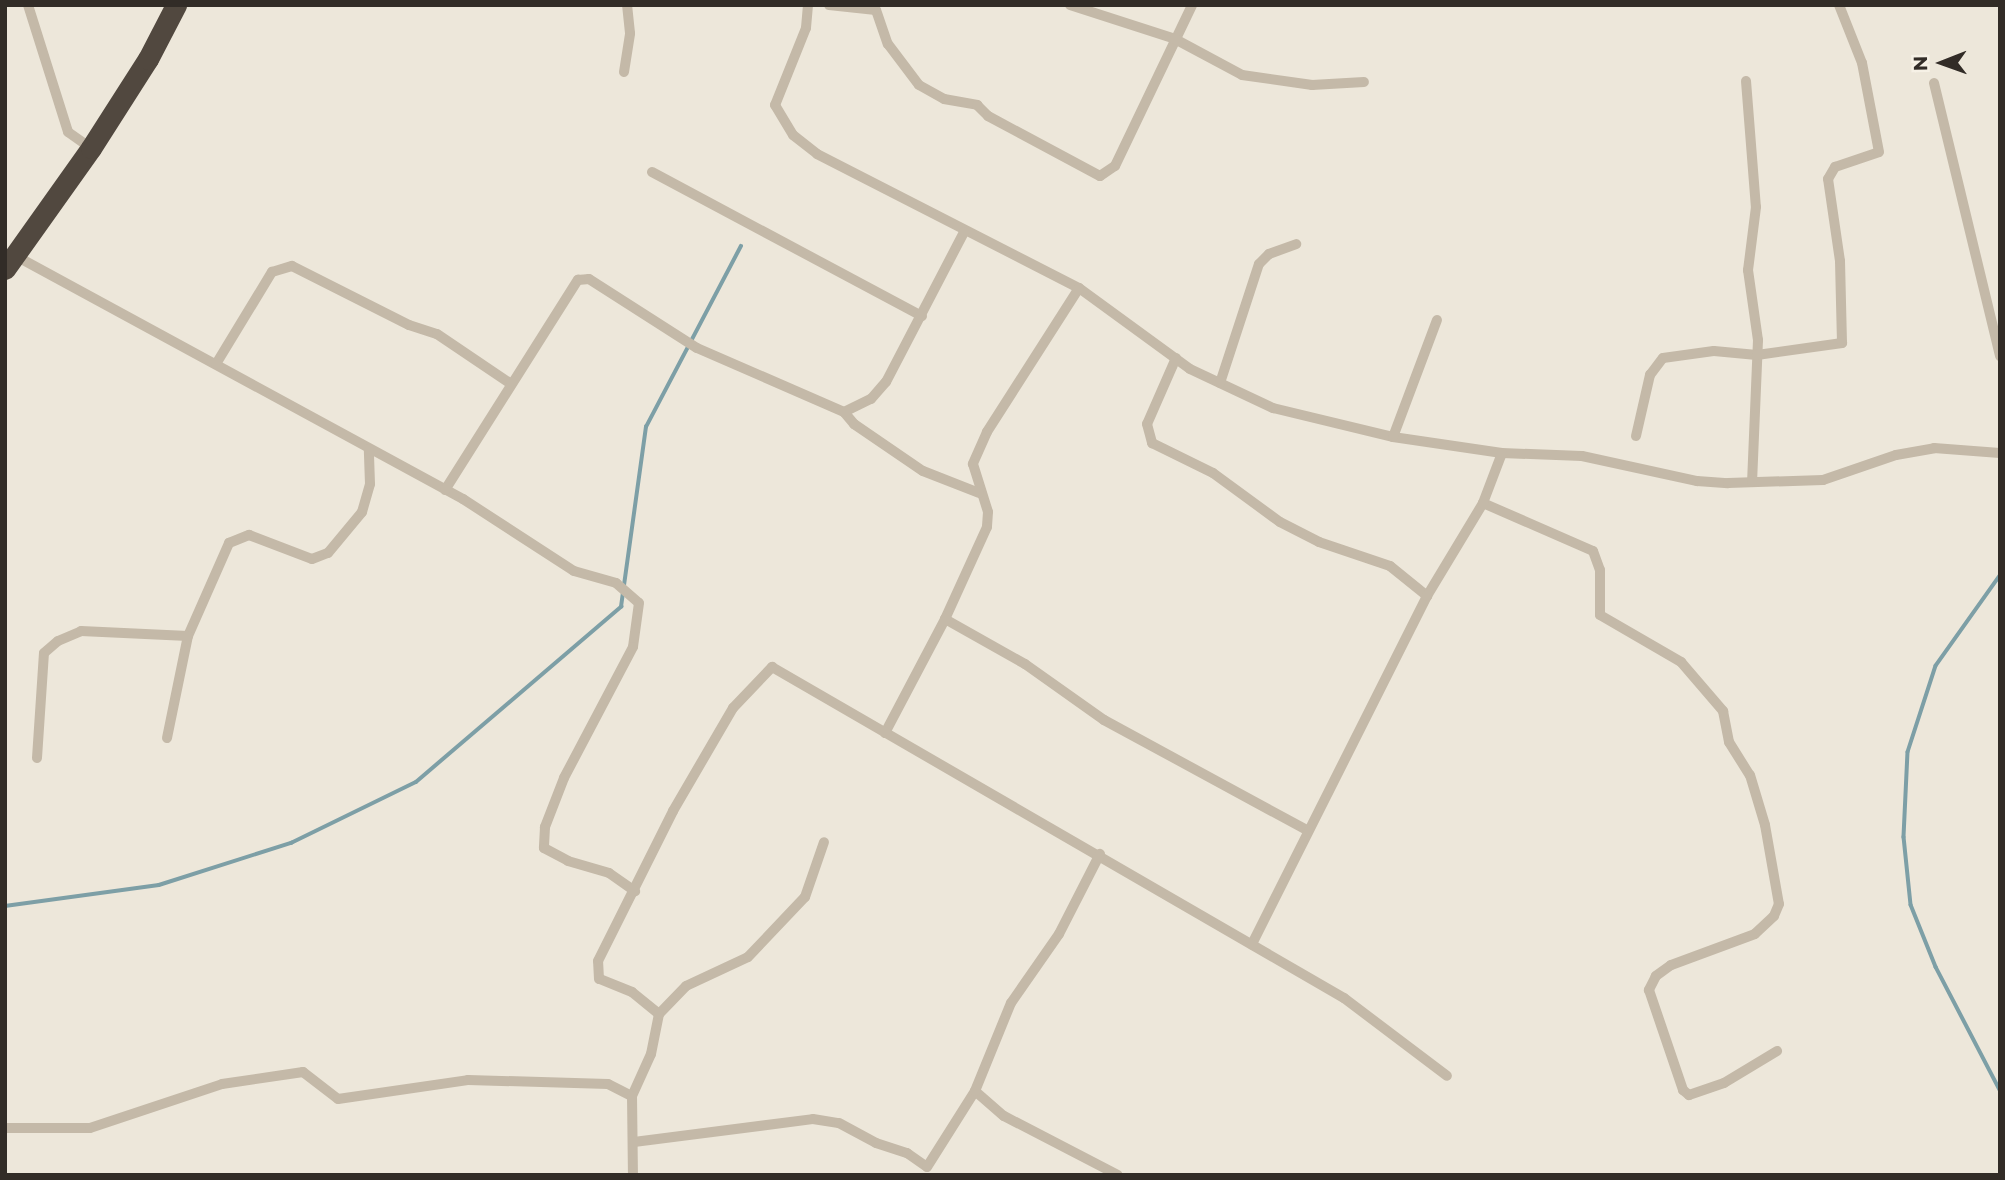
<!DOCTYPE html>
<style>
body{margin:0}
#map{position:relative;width:2005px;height:1180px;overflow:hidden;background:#ede7da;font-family:Montserrat,sans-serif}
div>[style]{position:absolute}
.stream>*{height:3.5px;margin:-1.75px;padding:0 1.75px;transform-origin:1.75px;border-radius:1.75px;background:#7d9fa6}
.street>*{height:10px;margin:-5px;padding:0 5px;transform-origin:5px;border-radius:5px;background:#c4b9a8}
.highway>*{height:21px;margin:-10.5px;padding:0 10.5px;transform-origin:10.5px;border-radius:10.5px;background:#51483f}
span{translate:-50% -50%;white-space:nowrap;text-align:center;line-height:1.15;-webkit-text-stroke:7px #f6f1e6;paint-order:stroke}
.frame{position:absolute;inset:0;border:7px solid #322c27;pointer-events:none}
.north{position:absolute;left:1907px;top:28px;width:70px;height:70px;-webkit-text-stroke:5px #f6f1e6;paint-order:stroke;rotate:269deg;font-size:19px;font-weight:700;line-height:28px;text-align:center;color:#322c27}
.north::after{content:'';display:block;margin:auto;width:24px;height:32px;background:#322c27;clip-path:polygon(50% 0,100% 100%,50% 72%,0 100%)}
</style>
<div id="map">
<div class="stream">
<div style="left:2000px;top:576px;width:110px;rotate:125.4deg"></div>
<div style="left:1936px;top:666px;width:90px;rotate:108deg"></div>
<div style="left:1908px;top:752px;width:85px;rotate:92.7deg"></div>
<div style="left:1904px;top:837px;width:68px;rotate:84.1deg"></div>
<div style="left:1911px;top:905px;width:67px;rotate:68deg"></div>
<div style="left:1936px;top:967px;width:139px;rotate:62.5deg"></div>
<div style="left:5px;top:906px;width:155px;rotate:-7.8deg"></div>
<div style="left:159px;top:885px;width:139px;rotate:-17.7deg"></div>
<div style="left:291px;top:843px;width:139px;rotate:-26deg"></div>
<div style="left:416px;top:782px;width:270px;rotate:-40.5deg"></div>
<div style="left:621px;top:607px;width:182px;rotate:-82.1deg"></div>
<div style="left:646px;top:427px;width:204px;rotate:-62.3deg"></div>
</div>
<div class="street">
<div style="left:28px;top:5px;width:133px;rotate:72.5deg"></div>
<div style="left:68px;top:132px;width:28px;rotate:35deg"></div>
<div style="left:808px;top:5px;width:23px;rotate:95deg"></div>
<div style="left:806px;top:28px;width:83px;rotate:111.9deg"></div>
<div style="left:775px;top:105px;width:35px;rotate:59deg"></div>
<div style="left:793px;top:135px;width:31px;rotate:38deg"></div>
<div style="left:817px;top:154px;width:294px;rotate:27.1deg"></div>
<div style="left:1079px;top:288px;width:137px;rotate:36.1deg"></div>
<div style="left:1190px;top:369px;width:92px;rotate:25.2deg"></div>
<div style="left:1273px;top:408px;width:123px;rotate:13.6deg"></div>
<div style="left:1393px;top:437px;width:110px;rotate:8.4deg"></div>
<div style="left:1502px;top:453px;width:80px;rotate:2.1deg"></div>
<div style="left:1582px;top:456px;width:118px;rotate:12.3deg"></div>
<div style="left:1697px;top:481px;width:31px;rotate:4deg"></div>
<div style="left:1728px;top:483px;width:95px;rotate:-1.8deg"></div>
<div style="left:1823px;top:480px;width:77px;rotate:-18.9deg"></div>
<div style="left:1896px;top:455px;width:39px;rotate:-10deg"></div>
<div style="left:1934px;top:448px;width:66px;rotate:4.3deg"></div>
<div style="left:829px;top:5px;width:47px;rotate:6.1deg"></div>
<div style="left:876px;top:10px;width:36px;rotate:71deg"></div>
<div style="left:888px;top:44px;width:51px;rotate:52.9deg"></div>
<div style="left:919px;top:85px;width:29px;rotate:29deg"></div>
<div style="left:944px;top:99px;width:34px;rotate:10deg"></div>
<div style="left:977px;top:105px;width:16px;rotate:45deg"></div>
<div style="left:988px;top:116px;width:127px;rotate:28.2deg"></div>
<div style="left:1100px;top:176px;width:18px;rotate:-34deg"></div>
<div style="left:1115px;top:166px;width:178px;rotate:-64.4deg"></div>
<div style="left:1070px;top:5px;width:110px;rotate:17.9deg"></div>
<div style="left:1175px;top:39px;width:76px;rotate:28.2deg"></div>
<div style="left:1242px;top:75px;width:71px;rotate:8.1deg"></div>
<div style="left:1312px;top:85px;width:52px;rotate:-3.3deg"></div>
<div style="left:624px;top:72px;width:39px;rotate:-81deg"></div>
<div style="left:630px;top:33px;width:28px;rotate:-96deg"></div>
<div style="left:1746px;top:81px;width:126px;rotate:85.5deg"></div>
<div style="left:1756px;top:207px;width:64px;rotate:97.2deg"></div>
<div style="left:1748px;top:270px;width:71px;rotate:81.9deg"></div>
<div style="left:1758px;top:340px;width:142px;rotate:92.4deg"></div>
<div style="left:1934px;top:83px;width:281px;rotate:76.4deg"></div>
<div style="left:652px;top:172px;width:306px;rotate:28.1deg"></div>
<div style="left:16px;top:256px;width:509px;rotate:28.53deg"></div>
<div style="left:463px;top:499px;width:132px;rotate:33deg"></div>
<div style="left:574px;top:571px;width:44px;rotate:15.9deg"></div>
<div style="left:616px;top:583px;width:30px;rotate:41deg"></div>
<div style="left:639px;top:603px;width:44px;rotate:97.8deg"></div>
<div style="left:633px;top:647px;width:148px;rotate:117.8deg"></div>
<div style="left:564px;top:778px;width:53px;rotate:111.2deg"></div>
<div style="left:545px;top:827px;width:21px;rotate:93deg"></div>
<div style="left:544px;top:848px;width:27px;rotate:28deg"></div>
<div style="left:568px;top:861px;width:43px;rotate:16.3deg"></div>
<div style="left:609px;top:873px;width:32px;rotate:35deg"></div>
<div style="left:1079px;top:288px;width:171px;rotate:122.6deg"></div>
<div style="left:987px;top:432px;width:35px;rotate:114deg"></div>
<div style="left:973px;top:464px;width:50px;rotate:72.6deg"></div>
<div style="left:988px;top:512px;width:15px;rotate:94deg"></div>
<div style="left:987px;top:527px;width:101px;rotate:114.5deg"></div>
<div style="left:945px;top:619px;width:92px;rotate:29.4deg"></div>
<div style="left:1025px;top:664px;width:97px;rotate:35.3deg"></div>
<div style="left:1104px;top:720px;width:231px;rotate:28.5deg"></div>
<div style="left:1176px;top:358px;width:72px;rotate:113.7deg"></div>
<div style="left:1147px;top:424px;width:20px;rotate:75deg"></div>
<div style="left:1152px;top:443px;width:68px;rotate:26.2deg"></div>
<div style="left:1213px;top:473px;width:83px;rotate:36.2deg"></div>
<div style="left:1280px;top:522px;width:44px;rotate:27.1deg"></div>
<div style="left:1319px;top:542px;width:75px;rotate:18.7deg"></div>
<div style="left:1390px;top:566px;width:48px;rotate:39deg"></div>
<div style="left:1427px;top:596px;width:390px;rotate:116.7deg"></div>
<div style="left:216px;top:364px;width:108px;rotate:-58.7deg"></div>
<div style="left:272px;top:272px;width:21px;rotate:-17deg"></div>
<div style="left:292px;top:266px;width:131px;rotate:26.8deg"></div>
<div style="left:409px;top:325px;width:29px;rotate:18deg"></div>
<div style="left:437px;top:334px;width:89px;rotate:34deg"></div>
<div style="left:1220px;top:383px;width:125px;rotate:-71.9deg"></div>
<div style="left:1259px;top:264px;width:14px;rotate:-45deg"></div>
<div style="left:1269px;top:254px;width:29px;rotate:-20deg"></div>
<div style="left:844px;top:412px;width:16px;rotate:50deg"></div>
<div style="left:854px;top:424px;width:83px;rotate:34.3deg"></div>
<div style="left:923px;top:471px;width:60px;rotate:21.4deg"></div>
<div style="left:1636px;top:436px;width:63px;rotate:-77.1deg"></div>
<div style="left:1650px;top:375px;width:21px;rotate:-53deg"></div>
<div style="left:1663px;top:358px;width:51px;rotate:-7.8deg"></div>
<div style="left:1714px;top:351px;width:43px;rotate:5.3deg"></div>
<div style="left:1757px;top:355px;width:86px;rotate:-8deg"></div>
<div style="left:1842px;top:343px;width:82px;rotate:-91.4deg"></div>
<div style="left:1840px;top:261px;width:83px;rotate:-98.3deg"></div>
<div style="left:1828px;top:179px;width:14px;rotate:-60deg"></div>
<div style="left:1835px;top:167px;width:46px;rotate:-18.8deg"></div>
<div style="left:1879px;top:152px;width:91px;rotate:-100.8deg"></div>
<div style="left:1862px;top:63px;width:62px;rotate:-111.6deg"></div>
<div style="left:1393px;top:437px;width:125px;rotate:-69.4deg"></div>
<div style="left:445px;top:490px;width:249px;rotate:-57.7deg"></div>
<div style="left:578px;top:280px;width:11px;rotate:-5deg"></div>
<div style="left:589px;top:279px;width:128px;rotate:32.6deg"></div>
<div style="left:697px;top:348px;width:160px;rotate:23.5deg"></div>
<div style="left:844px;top:412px;width:30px;rotate:-26deg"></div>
<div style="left:871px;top:399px;width:23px;rotate:-49deg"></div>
<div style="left:886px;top:382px;width:169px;rotate:-62.5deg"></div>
<div style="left:1483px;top:503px;width:120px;rotate:23.6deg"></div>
<div style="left:1593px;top:551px;width:20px;rotate:70deg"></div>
<div style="left:1600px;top:570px;width:45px;rotate:90deg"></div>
<div style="left:1600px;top:615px;width:94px;rotate:30.1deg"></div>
<div style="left:1681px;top:662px;width:65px;rotate:49.4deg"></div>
<div style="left:1723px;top:711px;width:32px;rotate:79deg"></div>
<div style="left:1729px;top:742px;width:39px;rotate:58deg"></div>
<div style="left:1750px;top:775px;width:52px;rotate:73.3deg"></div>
<div style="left:1765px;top:825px;width:80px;rotate:80deg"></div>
<div style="left:1779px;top:904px;width:13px;rotate:113deg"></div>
<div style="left:1774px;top:916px;width:26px;rotate:137deg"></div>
<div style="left:1755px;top:934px;width:90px;rotate:159.7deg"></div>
<div style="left:1671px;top:965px;width:19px;rotate:144deg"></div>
<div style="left:1656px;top:976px;width:16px;rotate:117deg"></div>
<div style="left:1649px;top:990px;width:106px;rotate:71.2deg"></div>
<div style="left:1683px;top:1090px;width:8px;rotate:40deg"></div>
<div style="left:1689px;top:1095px;width:37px;rotate:-19deg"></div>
<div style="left:1724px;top:1083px;width:62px;rotate:-31.1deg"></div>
<div style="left:1427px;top:596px;width:109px;rotate:-58.9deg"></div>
<div style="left:1483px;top:503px;width:53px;rotate:-69.2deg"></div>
<div style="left:885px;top:733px;width:129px;rotate:-62.2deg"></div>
<div style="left:167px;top:738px;width:104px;rotate:-78.4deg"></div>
<div style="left:188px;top:636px;width:102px;rotate:-66.2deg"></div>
<div style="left:229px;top:543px;width:22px;rotate:-22deg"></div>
<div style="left:249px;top:535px;width:67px;rotate:20.9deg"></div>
<div style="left:312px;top:559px;width:17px;rotate:-21deg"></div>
<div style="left:328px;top:553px;width:53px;rotate:-50.3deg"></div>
<div style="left:362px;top:512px;width:29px;rotate:-74deg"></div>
<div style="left:370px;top:484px;width:35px;rotate:-92deg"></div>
<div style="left:37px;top:758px;width:105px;rotate:-86.2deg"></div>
<div style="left:44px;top:653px;width:18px;rotate:-41deg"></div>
<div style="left:58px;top:641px;width:25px;rotate:-23deg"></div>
<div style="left:81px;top:631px;width:107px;rotate:2.7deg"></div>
<div style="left:659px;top:1014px;width:39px;rotate:-46deg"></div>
<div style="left:686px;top:986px;width:68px;rotate:-25.1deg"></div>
<div style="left:748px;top:957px;width:83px;rotate:-46.5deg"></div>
<div style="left:805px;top:897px;width:58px;rotate:-70.9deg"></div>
<div style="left:975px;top:1091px;width:38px;rotate:41deg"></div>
<div style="left:1004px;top:1116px;width:128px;rotate:27.4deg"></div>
<div style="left:632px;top:1096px;width:46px;rotate:-65.7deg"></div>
<div style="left:651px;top:1054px;width:41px;rotate:-78.7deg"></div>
<div style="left:659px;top:1014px;width:35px;rotate:-141deg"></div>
<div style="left:632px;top:992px;width:35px;rotate:-158deg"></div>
<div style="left:599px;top:979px;width:18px;rotate:-93deg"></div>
<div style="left:598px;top:961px;width:168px;rotate:-63.4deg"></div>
<div style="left:673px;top:811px;width:119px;rotate:-59.8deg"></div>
<div style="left:733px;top:708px;width:57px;rotate:-46.4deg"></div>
<div style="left:772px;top:667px;width:661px;rotate:30.06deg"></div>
<div style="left:1344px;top:998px;width:129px;rotate:37.1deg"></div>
<div style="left:5px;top:1128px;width:85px"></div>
<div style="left:90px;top:1128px;width:139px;rotate:-18.4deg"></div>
<div style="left:222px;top:1084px;width:82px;rotate:-8.4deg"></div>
<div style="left:303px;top:1072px;width:44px;rotate:37.6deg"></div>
<div style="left:338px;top:1099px;width:131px;rotate:-8.3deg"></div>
<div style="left:468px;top:1080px;width:140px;rotate:1.6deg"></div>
<div style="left:608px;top:1084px;width:27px;rotate:27deg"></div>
<div style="left:632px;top:1096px;width:79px;rotate:89.3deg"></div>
<div style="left:634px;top:1142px;width:180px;rotate:-7.3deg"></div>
<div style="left:813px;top:1119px;width:26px;rotate:9deg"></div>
<div style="left:839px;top:1123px;width:42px;rotate:28.4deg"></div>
<div style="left:876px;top:1143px;width:33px;rotate:18deg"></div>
<div style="left:907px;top:1153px;width:24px;rotate:35deg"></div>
<div style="left:927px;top:1167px;width:90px;rotate:-57.7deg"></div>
<div style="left:975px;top:1091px;width:95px;rotate:-67.8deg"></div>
<div style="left:1011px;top:1003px;width:84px;rotate:-55.2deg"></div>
<div style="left:1059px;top:934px;width:90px;rotate:-62.9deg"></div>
</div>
<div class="highway">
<div style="left:5px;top:269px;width:148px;rotate:-54.6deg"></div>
<div style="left:91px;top:148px;width:106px;rotate:-57.4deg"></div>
<div style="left:148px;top:59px;width:61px;rotate:-62.6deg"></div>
</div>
<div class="frame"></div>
<div class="north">N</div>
</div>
